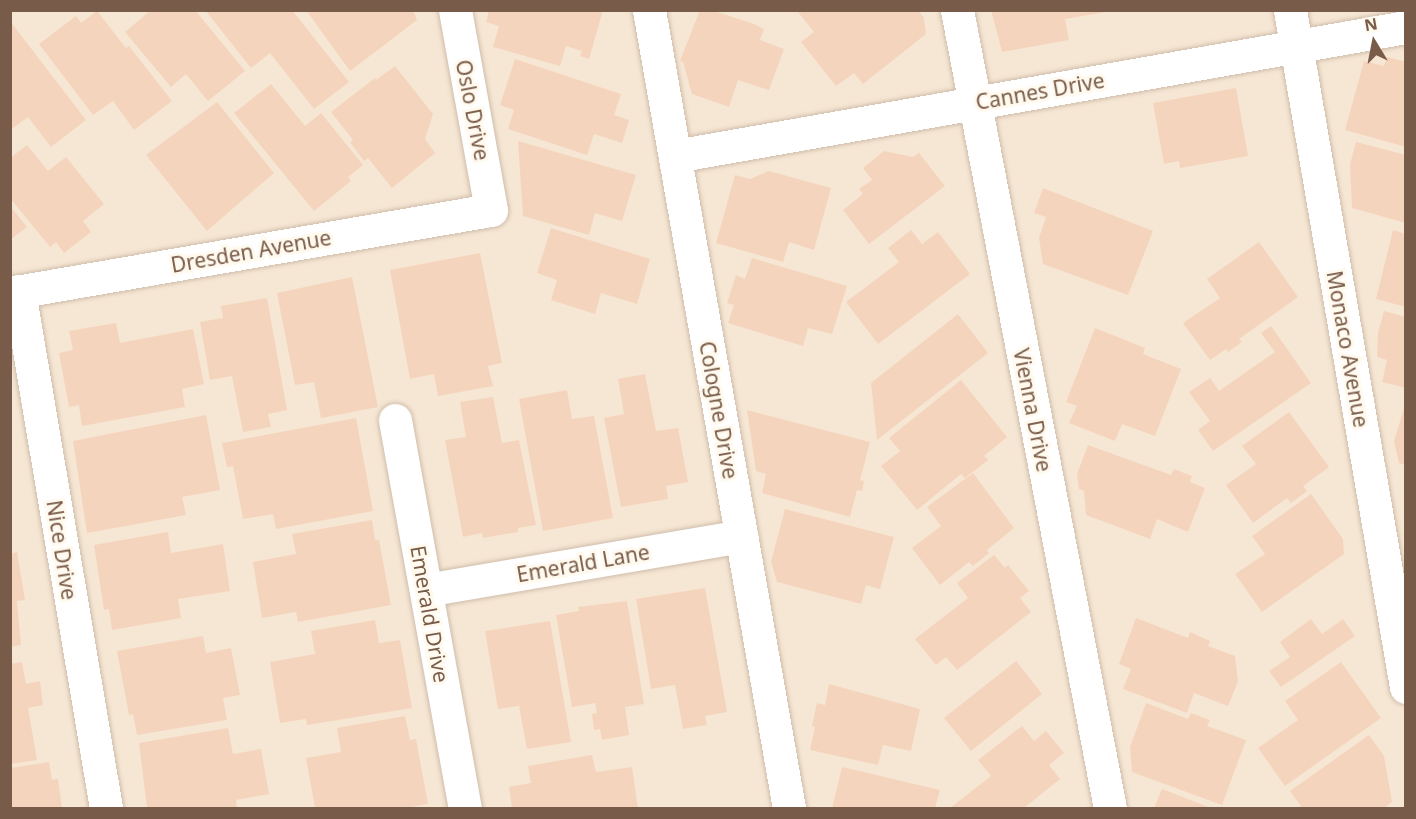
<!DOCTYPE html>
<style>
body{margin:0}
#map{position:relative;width:1416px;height:819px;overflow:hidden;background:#fef5e7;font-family:"Noto Sans",sans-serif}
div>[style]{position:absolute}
.residential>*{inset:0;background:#f6e7d4}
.building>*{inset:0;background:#f5d4bd}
.roads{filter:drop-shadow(0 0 2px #d0bdab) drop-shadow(0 0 2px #d0bdab)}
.street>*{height:33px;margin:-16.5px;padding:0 16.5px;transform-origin:16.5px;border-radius:16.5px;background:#fff}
span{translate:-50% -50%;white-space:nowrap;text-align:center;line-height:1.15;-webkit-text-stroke:6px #fff9ee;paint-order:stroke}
.street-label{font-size:21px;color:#795b49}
.frame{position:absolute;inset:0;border:12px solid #795b49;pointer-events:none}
.north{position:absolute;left:1344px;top:12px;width:60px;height:60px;-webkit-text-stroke:4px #fff9ee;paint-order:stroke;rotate:350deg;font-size:16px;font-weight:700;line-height:24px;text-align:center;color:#795b49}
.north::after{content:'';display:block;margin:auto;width:21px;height:27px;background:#795b49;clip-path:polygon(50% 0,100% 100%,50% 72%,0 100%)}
</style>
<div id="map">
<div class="residential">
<div style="clip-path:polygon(11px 11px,1405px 11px,1405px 808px,11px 808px)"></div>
</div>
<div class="building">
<div style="clip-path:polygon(151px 10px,195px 10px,245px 71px,208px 101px,186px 74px,171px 87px,125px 32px)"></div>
<div style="clip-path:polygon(205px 10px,292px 10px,349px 82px,314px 109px,270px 53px,251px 68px)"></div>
<div style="clip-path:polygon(306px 10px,413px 10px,417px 20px,350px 71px)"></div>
<div style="clip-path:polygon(489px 10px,603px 10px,589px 59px,580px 56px,582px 51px,566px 46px,560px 66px,493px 47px,499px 26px,486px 22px)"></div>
<div style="clip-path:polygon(700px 10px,714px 11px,754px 24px,764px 29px,760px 40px,784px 49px,769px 90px,738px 80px,729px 107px,692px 94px,683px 62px,680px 61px)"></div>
<div style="clip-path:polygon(801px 10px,918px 10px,924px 18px,926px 34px,863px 84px,854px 73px,836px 86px,801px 42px,814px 32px,798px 12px)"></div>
<div style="clip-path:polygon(991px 10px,1106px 10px,1106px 12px,1065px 19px,1069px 40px,1002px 52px)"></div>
<div style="clip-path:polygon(97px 11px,126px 48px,129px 46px,172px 101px,134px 130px,113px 101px,93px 115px,39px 44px,76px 16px,81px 23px)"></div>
<div style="clip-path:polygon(10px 21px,86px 120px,51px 147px,28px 117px,10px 130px)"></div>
<div style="clip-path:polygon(1387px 57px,1406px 62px,1406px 147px,1345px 130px,1364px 61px,1384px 66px)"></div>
<div style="clip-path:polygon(515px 59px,621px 94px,614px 115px,629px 120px,622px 143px,594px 134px,587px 155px,508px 129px,514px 110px,500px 105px)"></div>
<div style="clip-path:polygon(395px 66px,433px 114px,425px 139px,435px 153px,392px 188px,368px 158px,364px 161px,350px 142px,353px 140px,331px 112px,375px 78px,376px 80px)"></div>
<div style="clip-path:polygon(271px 84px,305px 126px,321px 113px,363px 165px,348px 177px,351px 181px,314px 211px,234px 113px)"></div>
<div style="clip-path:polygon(1236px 88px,1248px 156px,1180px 168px,1179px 161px,1164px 164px,1153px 103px)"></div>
<div style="clip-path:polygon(217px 102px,274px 173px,207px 231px,146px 155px)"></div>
<div style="clip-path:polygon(518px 141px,636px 175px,622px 221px,595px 213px,589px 235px,523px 216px)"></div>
<div style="clip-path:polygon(1356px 142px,1406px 155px,1406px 223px,1352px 208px,1350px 164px)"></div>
<div style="clip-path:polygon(27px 145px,48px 171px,66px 157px,104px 204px,83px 221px,91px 232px,64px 253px,56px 242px,50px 247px,10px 198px,10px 158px)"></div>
<div style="clip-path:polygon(884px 151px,913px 157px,919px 153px,945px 186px,869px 244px,843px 210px,863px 194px,859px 189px,872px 180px,863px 168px)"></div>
<div style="clip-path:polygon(769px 171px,831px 188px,814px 250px,789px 242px,783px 262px,716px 243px,735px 175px,750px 179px)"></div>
<div style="clip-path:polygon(1043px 188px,1153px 231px,1128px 295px,1043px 264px,1039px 238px,1046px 217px,1034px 213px)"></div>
<div style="clip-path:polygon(10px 206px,27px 227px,10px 240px)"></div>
<div style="clip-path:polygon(551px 228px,650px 259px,637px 304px,601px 293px,595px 314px,551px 300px,557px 280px,537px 273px)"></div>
<div style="clip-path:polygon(911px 230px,922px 244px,938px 232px,970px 274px,878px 344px,846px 302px,899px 262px,888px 248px)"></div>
<div style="clip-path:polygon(1393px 230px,1406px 234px,1406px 307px,1376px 299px)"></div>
<div style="clip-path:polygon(1259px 242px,1298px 297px,1239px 339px,1242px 342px,1228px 352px,1226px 349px,1210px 360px,1183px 323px,1220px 298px,1207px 279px)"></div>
<div style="clip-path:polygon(480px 253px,502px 363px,488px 366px,493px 386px,438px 396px,434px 374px,410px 379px,390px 270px)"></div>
<div style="clip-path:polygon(752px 258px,847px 286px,832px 334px,808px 328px,803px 346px,728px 323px,734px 305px,727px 303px,736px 275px,745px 279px)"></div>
<div style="clip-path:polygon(352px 277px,378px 407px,321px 418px,314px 382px,295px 385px,277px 293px)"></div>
<div style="clip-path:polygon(267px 298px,287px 410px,268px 414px,271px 427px,243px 432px,232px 376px,210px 380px,200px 322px,223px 318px,221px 306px)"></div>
<div style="clip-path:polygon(1384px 311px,1406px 317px,1406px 388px,1382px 382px,1387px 360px,1377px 357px,1378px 333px)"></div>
<div style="clip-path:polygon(958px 314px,988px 353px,877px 440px,871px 383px)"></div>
<div style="clip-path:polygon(116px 323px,120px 343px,193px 329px,204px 384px,182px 389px,185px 407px,82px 426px,79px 405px,69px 407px,59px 353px,73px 350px,69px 331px)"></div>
<div style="clip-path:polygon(1271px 326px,1311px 383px,1213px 451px,1198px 430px,1210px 421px,1189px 392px,1210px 378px,1219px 391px,1275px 352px,1261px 333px)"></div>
<div style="clip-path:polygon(1095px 328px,1145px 348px,1143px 354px,1181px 369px,1155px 436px,1122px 424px,1115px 441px,1069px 423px,1077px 406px,1066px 402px)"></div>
<div style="clip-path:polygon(645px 374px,656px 431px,678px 428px,688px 482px,666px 486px,668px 499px,621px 507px,604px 418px,624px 414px,618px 379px)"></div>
<div style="clip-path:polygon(961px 380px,1007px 437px,984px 456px,988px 460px,965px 478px,961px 474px,917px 510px,881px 466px,900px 451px,889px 438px)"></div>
<div style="clip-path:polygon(567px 390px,572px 419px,594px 416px,613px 518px,543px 531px,519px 399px)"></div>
<div style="clip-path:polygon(493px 397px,502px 443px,519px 440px,536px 525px,518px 528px,518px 532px,483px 538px,482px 533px,463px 537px,445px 440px,466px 437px,460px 402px)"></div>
<div style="clip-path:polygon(1406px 402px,1406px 465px,1399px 463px,1394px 441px)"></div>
<div style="clip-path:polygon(747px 410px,870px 442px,860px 480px,864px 481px,862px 491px,857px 490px,850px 517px,762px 493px,766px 474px,756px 471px)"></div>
<div style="clip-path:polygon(1289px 412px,1329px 467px,1303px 486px,1307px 491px,1291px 503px,1287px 498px,1253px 523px,1226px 485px,1256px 464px,1242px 446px)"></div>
<div style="clip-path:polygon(206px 415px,220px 490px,182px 497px,186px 515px,87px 533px,73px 441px)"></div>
<div style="clip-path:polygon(356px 418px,373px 511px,276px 529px,273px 514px,243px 519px,233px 466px,227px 467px,222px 443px)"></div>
<div style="clip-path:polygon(1088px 445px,1171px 475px,1174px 469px,1192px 476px,1190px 482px,1205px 488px,1188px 532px,1157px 519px,1150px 539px,1086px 515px,1084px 491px,1079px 489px,1077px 474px)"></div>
<div style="clip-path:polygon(973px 473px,1014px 528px,987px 550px,989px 553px,973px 566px,969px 562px,940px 585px,912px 548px,941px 526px,927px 507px)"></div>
<div style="clip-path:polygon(1311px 494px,1343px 539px,1344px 554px,1262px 612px,1235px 574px,1265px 554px,1252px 536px)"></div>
<div style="clip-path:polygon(785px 509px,894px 537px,880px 589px,866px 585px,861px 604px,777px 582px,771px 562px)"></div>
<div style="clip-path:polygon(372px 520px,375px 540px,379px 540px,391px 605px,298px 622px,296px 612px,262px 618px,253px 562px,296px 554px,292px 534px)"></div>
<div style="clip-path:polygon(168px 532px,171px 553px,223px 544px,230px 591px,178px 599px,181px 618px,112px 630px,109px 609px,104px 610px,94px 545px)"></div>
<div style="clip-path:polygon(17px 552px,25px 600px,17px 601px,21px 645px,10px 647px,10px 554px)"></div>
<div style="clip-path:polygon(994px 555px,1005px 568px,1008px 565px,1029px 591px,1020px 598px,1031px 612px,957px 670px,946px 657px,936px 665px,915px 639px,968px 598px,957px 583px)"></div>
<div style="clip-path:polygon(705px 588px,727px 712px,705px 716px,707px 725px,683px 729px,675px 685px,651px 689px,636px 599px)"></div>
<div style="clip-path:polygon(627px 601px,644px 704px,625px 707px,629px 735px,602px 740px,600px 729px,594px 730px,592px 714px,597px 713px,595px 703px,572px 707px,556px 615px,579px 611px,578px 607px)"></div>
<div style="clip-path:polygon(1136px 618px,1188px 638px,1190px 632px,1210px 641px,1208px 646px,1235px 656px,1238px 681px,1228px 706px,1194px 693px,1187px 713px,1123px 689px,1131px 669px,1119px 664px)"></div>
<div style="clip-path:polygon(1311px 619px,1322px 634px,1343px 619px,1355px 636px,1281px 687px,1269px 671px,1290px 657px,1280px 642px)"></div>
<div style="clip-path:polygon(375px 620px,379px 643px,400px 640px,412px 708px,307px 725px,306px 719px,280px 723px,270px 662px,315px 654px,311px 631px)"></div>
<div style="clip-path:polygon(550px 621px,571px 742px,527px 749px,519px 706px,498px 709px,485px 631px)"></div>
<div style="clip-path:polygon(203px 636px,206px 653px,231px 648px,240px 695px,223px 698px,227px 720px,137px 735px,133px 714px,129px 715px,117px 651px)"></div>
<div style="clip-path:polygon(1016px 661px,1042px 694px,971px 751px,944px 718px)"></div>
<div style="clip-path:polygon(22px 662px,26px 684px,40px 681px,43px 705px,28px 708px,37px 760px,10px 764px,10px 664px)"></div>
<div style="clip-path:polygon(1341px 662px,1381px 718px,1285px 786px,1258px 748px,1298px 720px,1285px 701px)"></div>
<div style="clip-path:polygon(829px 684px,920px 709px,911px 751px,883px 745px,878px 765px,810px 750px,815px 727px,812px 726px,817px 703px,825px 705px)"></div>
<div style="clip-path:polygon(1146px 703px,1188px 719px,1191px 713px,1210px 720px,1207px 726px,1246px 740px,1222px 805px,1132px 772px,1130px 747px)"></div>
<div style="clip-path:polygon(405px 716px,410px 740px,416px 739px,428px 804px,405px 808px,315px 808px,306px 758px,341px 752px,337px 728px)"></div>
<div style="clip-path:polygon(1022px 726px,1034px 741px,1046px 731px,1064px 753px,1049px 765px,1060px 779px,1024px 808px,950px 808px,991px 776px,978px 760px)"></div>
<div style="clip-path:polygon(228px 728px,233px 754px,261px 749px,269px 794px,236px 800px,237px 808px,147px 808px,139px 743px)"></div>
<div style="clip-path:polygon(1369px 735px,1384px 756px,1392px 802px,1384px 808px,1302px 808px,1290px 791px)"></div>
<div style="clip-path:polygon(592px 755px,596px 772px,632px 767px,638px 808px,512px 808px,509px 787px,531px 783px,528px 766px)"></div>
<div style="clip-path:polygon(49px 762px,52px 780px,58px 779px,62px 808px,10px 808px,10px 768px)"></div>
<div style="clip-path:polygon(842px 767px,940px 790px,935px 808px,832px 808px)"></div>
<div style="clip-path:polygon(1162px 789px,1211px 808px,1154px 808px)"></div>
</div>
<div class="roads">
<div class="street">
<div style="left:649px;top:10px;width:810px;rotate:80.05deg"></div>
<div style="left:957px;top:10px;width:813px;rotate:79.15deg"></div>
<div style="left:1290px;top:10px;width:687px;rotate:80.28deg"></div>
<div style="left:675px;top:156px;width:742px;rotate:-10.01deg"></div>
<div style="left:19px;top:291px;width:524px;rotate:80.45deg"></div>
<div style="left:10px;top:293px;width:488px;rotate:-9.8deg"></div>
<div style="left:491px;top:210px;width:203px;rotate:-100.2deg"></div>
<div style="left:395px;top:420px;width:394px;rotate:79.8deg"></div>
<div style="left:426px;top:590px;width:320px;rotate:-9.7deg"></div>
</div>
</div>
<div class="street-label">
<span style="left:1040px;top:91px;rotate:-10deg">Cannes Drive</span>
<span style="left:473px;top:110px;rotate:79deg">Oslo Drive</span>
<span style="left:251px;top:251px;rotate:-10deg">Dresden Avenue</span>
<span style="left:1348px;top:349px;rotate:80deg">Monaco Avenue</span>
<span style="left:719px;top:410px;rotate:80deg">Cologne Drive</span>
<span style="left:1033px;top:410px;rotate:79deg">Vienna Drive</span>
<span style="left:62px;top:550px;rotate:81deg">Nice Drive</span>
<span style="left:583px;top:563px;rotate:-10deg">Emerald Lane</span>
<span style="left:430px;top:614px;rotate:80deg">Emerald Drive</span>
</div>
<div class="frame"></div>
<div class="north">N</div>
</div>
